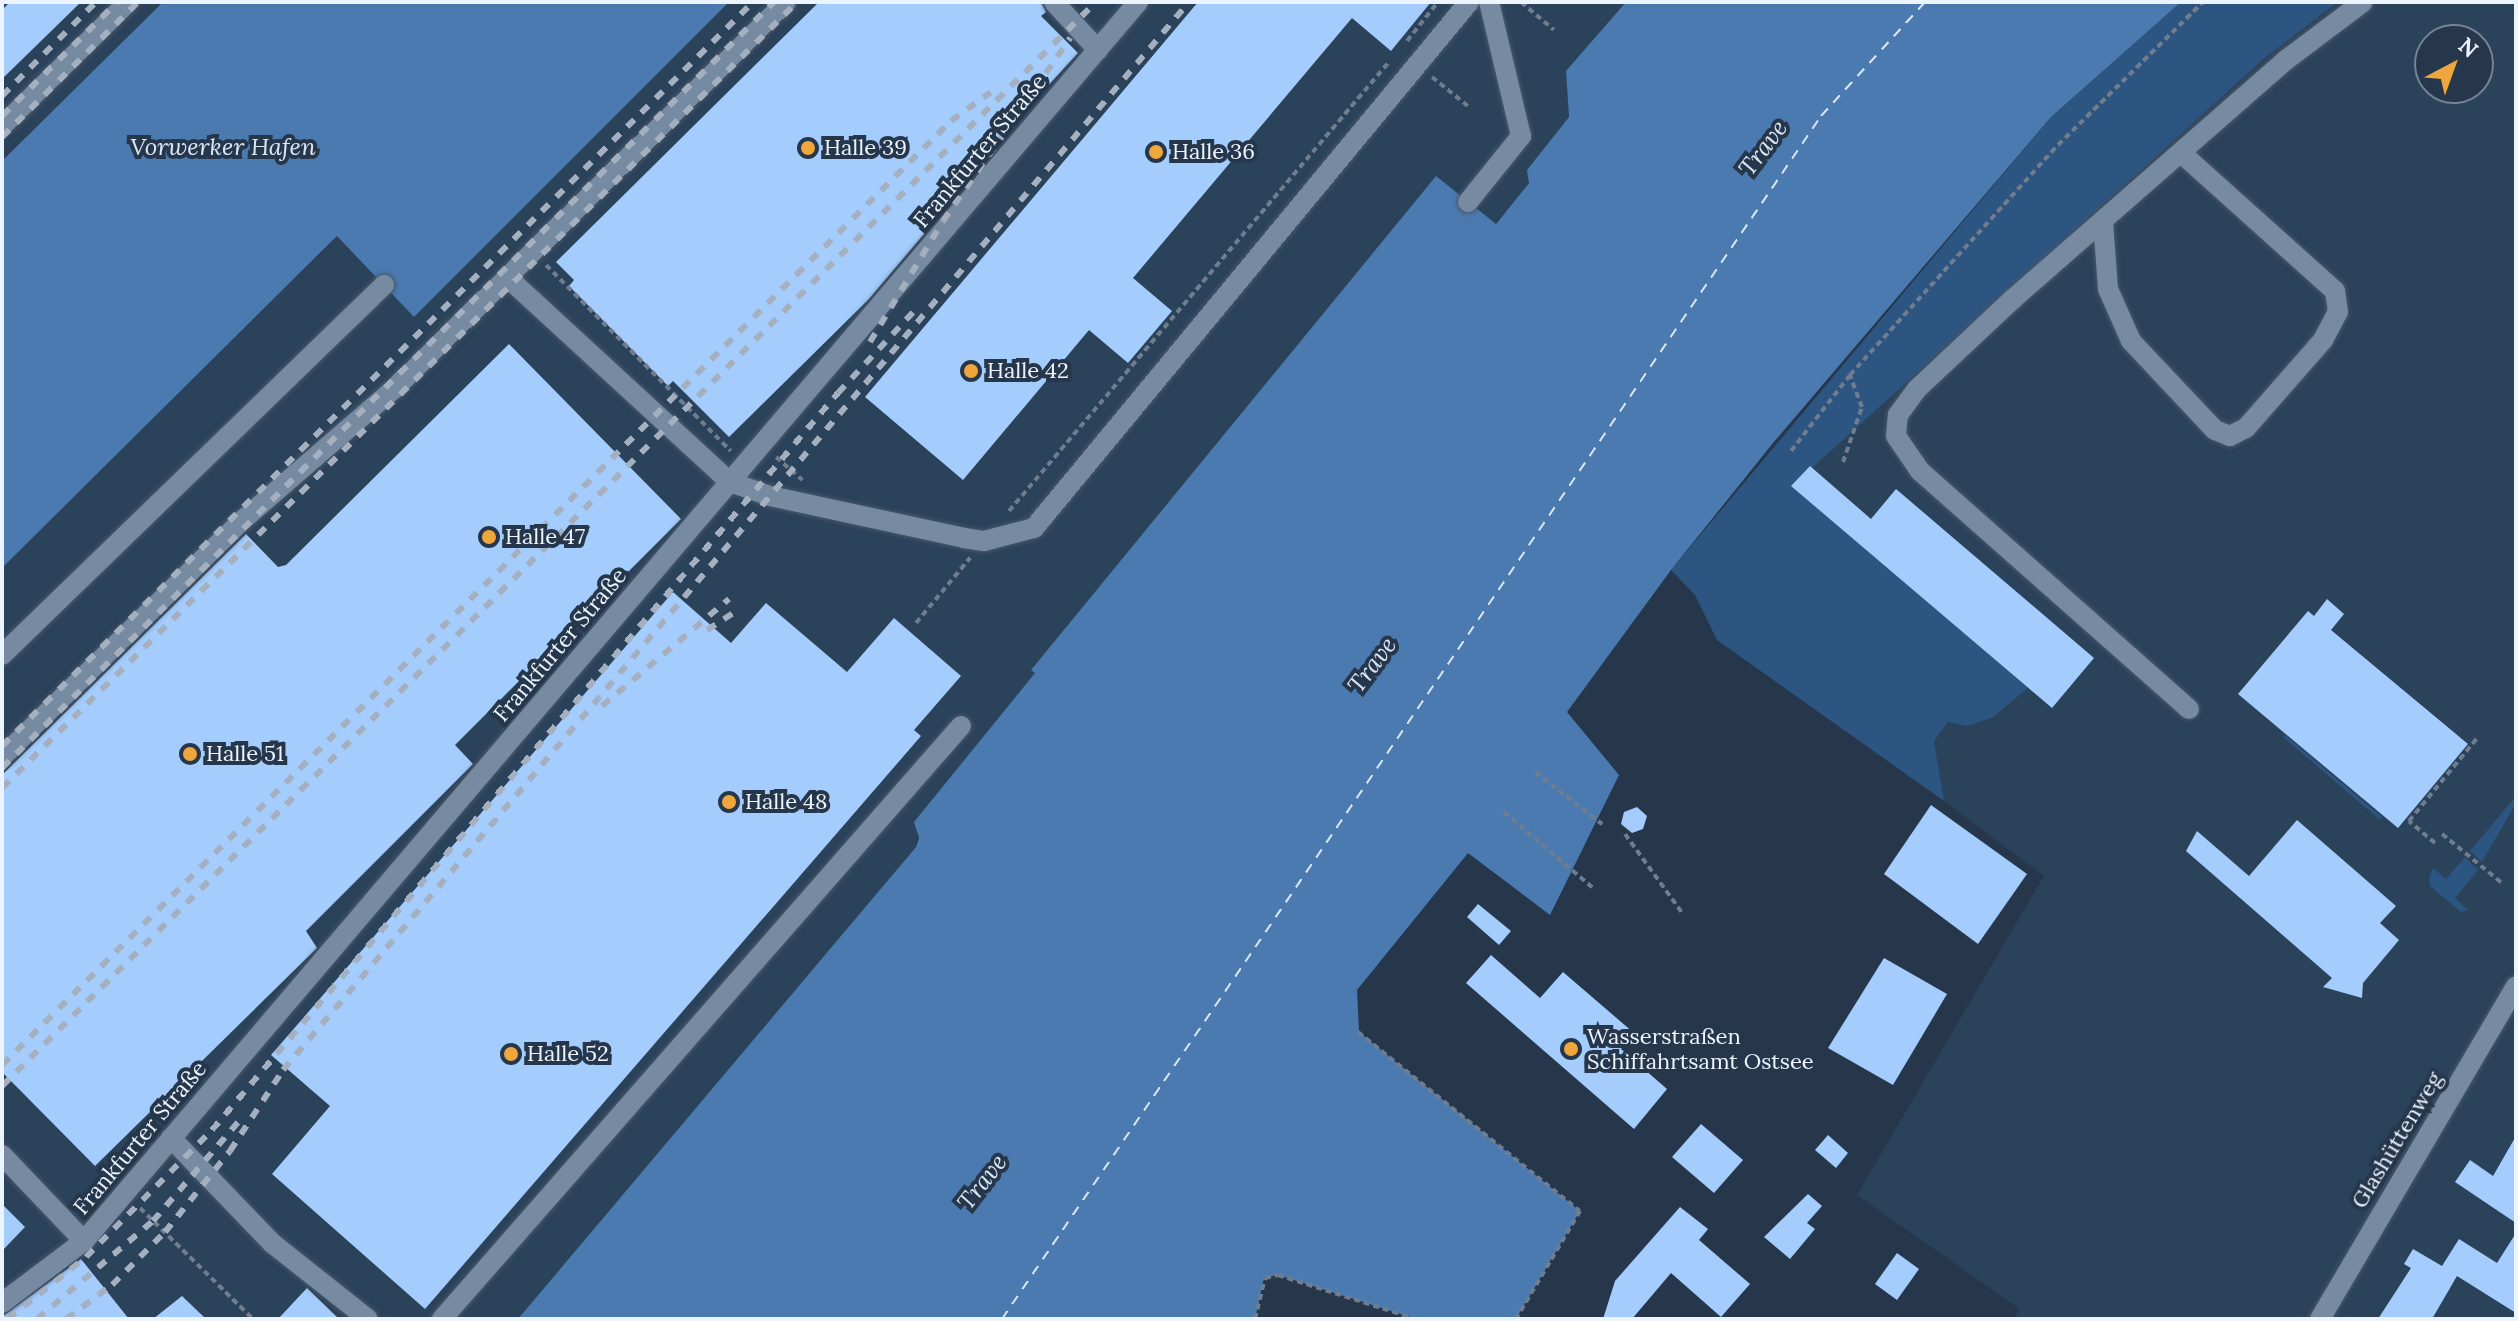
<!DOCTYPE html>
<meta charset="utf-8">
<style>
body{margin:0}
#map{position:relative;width:2518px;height:1321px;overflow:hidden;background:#26374c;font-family:Lora,serif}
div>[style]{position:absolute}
.built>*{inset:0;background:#2b425b}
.green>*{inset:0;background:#2d5581}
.water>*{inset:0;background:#4a7ab0}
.ferry>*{height:2px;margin-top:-1px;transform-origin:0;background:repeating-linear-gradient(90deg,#d9e6f6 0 10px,transparent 0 18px)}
.building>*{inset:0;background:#a4ccfc}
.path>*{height:4px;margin-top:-2px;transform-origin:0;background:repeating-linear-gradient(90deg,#6f7d8f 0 6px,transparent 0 10px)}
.roads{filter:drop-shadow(0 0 2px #475667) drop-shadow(0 0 2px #475667)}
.minor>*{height:20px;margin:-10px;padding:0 10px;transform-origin:10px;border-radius:10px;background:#768aa2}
.rail>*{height:6px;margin-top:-3px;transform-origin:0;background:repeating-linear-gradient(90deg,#a4b0bf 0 10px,transparent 0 20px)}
.dots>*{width:22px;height:22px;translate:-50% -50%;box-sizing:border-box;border:4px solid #26374c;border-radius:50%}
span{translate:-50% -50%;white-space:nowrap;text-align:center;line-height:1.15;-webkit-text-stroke:8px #26374c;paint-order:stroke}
.poi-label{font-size:22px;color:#ebf4ff}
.left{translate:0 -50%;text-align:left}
.street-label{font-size:22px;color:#ebf4ff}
.water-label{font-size:24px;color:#d9e6f6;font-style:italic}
.frame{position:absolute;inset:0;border:4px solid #ebf4ff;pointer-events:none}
.north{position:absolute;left:2414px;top:24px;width:80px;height:80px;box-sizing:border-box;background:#26374c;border:2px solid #758394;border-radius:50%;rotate:41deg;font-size:22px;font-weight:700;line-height:32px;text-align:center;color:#ebf4ff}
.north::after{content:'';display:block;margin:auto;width:28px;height:36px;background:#efa73d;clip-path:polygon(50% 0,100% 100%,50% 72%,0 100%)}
</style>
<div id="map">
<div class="built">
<div style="clip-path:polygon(2px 2px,163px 2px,2px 161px)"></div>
<div style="clip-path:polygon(729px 2px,1626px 2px,1566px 71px,1569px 117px,1528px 169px,1529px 183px,1495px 224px,1436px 176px,1032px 669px,1036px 673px,918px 830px,916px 847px,518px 1319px,2px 1319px,2px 568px,338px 236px,414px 317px)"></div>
<div style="clip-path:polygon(evenodd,2338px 2px,2516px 2px,2516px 1319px,2014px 1319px,2020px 1309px,1857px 1195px,2044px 876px,1944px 801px,1933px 741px,1948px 722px,1968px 726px,2028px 688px,1791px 486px,2266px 57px,2338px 2px,2430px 40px,2478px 40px,2478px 88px,2430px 88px,2430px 40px)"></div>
</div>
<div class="green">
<div style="clip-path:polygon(2181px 2px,2338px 2px,2266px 57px,1792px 486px,2028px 688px,1993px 717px,1968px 726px,1948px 722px,1934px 741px,1944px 801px,1717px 640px,1695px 595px,1671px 570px,2051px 117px)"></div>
<div style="clip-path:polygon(2285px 735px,2382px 817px,2379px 819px,2283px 737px)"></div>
<div style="clip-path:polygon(2516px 796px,2516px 803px,2482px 862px,2470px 851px)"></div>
<div style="clip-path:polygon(2465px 857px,2478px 870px,2455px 898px,2468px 910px,2461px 912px,2430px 886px,2429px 878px,2433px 868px,2446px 879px)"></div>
</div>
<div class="water">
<div style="clip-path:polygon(163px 2px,729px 2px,414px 317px,337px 236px,2px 568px,2px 161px)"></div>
<div style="clip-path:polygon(1626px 2px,2181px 2px,2051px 117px,1773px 443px,1671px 570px,1567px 712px,1619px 775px,1550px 915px,1468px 853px,1357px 990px,1359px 1032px,1580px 1211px,1516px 1319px,1416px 1319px,1278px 1275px,1264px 1278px,1255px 1319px,518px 1319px,916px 847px,919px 838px,914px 822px,1035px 673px,1031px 670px,1436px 176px,1496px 224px,1529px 183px,1527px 170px,1569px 117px,1566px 71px)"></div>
</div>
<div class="ferry">
<div style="left:1002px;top:1319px;width:1455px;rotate:-55.75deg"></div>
<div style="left:1821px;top:116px;width:154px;rotate:-47.6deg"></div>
</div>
<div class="building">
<div style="clip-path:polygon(10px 2px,81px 2px,2px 79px,2px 10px)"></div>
<div style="clip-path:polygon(819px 2px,1041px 2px,1046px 12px,1041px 16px,1078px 53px,987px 152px,990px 156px,869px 299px,729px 437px,673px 381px,668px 386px,569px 286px,574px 280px,556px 262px)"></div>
<div style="clip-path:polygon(1198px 2px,1431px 2px,1391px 51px,1352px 18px,1133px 278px,1172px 311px,1128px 363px,1089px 330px,963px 480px,865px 397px)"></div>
<div style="clip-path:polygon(509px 344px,681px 519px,455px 745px,473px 764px,306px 931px,317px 948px,95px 1166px,2px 1072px,2px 775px,246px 534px,278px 567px,286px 565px)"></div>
<div style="clip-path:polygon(1810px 466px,1871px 519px,1896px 489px,2094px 658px,2052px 708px,1791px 486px)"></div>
<div style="clip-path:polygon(673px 592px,731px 643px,766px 603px,847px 672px,894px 618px,961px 676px,914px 730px,921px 736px,425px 1309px,272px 1174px,330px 1106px,271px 1055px)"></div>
<div style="clip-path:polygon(2327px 599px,2344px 614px,2331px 630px,2468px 744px,2398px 828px,2238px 694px,2308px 611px,2314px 616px)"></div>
<div style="clip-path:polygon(1931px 805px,2027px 874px,1978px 944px,1884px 874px)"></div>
<div style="clip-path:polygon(1637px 807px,1647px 816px,1643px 829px,1632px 833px,1621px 824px,1624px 812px)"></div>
<div style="clip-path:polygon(2297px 820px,2396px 906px,2380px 923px,2399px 940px,2363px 983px,2362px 998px,2323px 987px,2332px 978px,2186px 851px,2197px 831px,2249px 876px)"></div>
<div style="clip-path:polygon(1478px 904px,1511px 931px,1499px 945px,1467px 917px)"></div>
<div style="clip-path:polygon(1491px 955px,1540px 998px,1563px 972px,1634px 1033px,1621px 1049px,1667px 1089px,1634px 1129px,1466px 983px)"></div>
<div style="clip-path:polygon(1884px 958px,1947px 994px,1893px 1085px,1828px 1048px)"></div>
<div style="clip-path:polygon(1701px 1124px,1743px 1160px,1714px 1193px,1672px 1157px)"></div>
<div style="clip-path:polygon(1828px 1135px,1848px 1153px,1836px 1168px,1815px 1150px)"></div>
<div style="clip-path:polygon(2516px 1136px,2516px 1223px,2455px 1182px,2470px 1160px,2493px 1176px)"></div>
<div style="clip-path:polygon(1808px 1194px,1822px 1206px,1807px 1223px,1815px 1229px,1790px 1259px,1764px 1237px)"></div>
<div style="clip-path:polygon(2px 1204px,25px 1227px,2px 1251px)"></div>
<div style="clip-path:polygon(1680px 1207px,1708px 1229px,1699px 1240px,1750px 1284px,1721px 1317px,1671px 1273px,1632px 1319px,1603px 1319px,1615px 1281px)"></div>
<div style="clip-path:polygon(2516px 1233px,2516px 1313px,2457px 1276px,2432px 1319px,2378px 1319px,2411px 1268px,2404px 1264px,2413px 1249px,2442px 1266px,2459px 1239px,2497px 1263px)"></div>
<div style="clip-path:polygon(1897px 1253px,1919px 1269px,1897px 1300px,1875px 1284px)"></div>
<div style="clip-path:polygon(81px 1259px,129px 1319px,2px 1319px,3px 1316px)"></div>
<div style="clip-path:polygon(307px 1288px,339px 1319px,278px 1319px)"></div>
<div style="clip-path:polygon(182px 1296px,206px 1319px,153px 1319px)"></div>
</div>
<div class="path">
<div style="left:1521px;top:2px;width:43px;rotate:40.3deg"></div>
<div style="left:1407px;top:41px;width:50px;rotate:-51.5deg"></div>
<div style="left:1432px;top:77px;width:48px;rotate:39deg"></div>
<div style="left:546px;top:265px;width:262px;rotate:45.2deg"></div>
<div style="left:1791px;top:451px;width:96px;rotate:-52.2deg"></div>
<div style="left:1850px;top:375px;width:310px;rotate:-47.9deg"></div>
<div style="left:2058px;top:145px;width:204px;rotate:-44.6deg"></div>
<div style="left:776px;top:457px;width:35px;rotate:41deg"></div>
<div style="left:1843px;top:462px;width:58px;rotate:-70.9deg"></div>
<div style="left:1862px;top:407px;width:34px;rotate:-111deg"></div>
<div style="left:1009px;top:511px;width:587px;rotate:-49.77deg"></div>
<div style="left:916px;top:623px;width:85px;rotate:-50.3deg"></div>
<div style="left:1535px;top:772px;width:85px;rotate:37.8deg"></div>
<div style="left:1504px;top:812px;width:117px;rotate:40.5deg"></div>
<div style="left:1625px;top:834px;width:99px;rotate:54.1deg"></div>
<div style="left:2442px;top:834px;width:79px;rotate:39.3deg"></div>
<div style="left:2435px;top:843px;width:34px;rotate:-140deg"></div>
<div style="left:2409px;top:821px;width:109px;rotate:-50.6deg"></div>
<div style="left:1358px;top:1032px;width:285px;rotate:38.9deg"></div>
<div style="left:1580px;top:1211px;width:126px;rotate:120.7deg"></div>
<div style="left:140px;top:1208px;width:158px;rotate:44.5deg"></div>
<div style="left:1255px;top:1319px;width:42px;rotate:-76.3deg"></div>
<div style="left:1265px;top:1278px;width:13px;rotate:-13deg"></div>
<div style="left:1278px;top:1275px;width:145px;rotate:17.7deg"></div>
</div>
<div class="roads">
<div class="minor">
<div style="left:1054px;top:2px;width:65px;rotate:47.5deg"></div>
<div style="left:2px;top:126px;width:177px;rotate:-44.5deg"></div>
<div style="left:1468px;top:202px;width:85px;rotate:-51.2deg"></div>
<div style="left:1521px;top:136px;width:138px;rotate:-103.4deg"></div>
<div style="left:2103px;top:221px;width:68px;rotate:85.8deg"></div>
<div style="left:2108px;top:289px;width:57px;rotate:66.1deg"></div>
<div style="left:2131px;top:341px;width:122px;rotate:46.7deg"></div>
<div style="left:2215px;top:430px;width:16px;rotate:22deg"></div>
<div style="left:2230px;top:436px;width:18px;rotate:-27deg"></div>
<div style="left:2246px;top:428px;width:117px;rotate:-48.8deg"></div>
<div style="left:2323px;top:340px;width:32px;rotate:-62deg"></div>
<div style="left:2338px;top:312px;width:21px;rotate:-98deg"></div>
<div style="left:2335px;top:291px;width:207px;rotate:-138.1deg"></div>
<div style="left:508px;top:278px;width:301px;rotate:42.6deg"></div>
<div style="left:730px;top:482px;width:42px;rotate:19.3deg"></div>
<div style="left:770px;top:496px;width:198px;rotate:12.2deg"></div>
<div style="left:964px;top:538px;width:20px;rotate:9deg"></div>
<div style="left:984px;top:541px;width:52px;rotate:-14.6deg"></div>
<div style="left:1034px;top:528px;width:683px;rotate:-50.41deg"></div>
<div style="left:2px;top:655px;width:532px;rotate:-44.09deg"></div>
<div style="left:2189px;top:709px;width:359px;rotate:-138.5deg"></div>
<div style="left:1920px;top:471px;width:42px;rotate:-124.4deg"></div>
<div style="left:1896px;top:436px;width:21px;rotate:-85deg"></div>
<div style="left:1898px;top:415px;width:32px;rotate:-54deg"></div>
<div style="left:1917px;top:389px;width:132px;rotate:-43.2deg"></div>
<div style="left:2013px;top:299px;width:363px;rotate:-41.2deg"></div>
<div style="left:2286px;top:60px;width:96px;rotate:-37deg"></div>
<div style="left:2px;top:757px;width:332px;rotate:-44.6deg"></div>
<div style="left:238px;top:524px;width:208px;rotate:-40.9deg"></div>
<div style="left:395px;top:388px;width:549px;rotate:-44.63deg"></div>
<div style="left:171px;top:1138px;width:146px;rotate:46.1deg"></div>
<div style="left:272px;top:1243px;width:122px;rotate:38.4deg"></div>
<div style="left:2px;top:1155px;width:119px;rotate:46.4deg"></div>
<div style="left:2px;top:1303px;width:103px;rotate:-37.1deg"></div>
<div style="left:84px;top:1241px;width:1627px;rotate:-49.61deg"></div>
<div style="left:442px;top:1319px;width:788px;rotate:-48.81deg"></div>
<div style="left:2320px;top:1319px;width:386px;rotate:-59.5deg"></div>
</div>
</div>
<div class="rail">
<div style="left:2px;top:96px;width:133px;rotate:-45deg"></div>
<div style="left:2px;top:116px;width:162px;rotate:-44.7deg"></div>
<div style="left:2px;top:137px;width:192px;rotate:-44.8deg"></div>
<div style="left:870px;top:342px;width:141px;rotate:-58.9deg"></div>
<div style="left:943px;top:221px;width:223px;rotate:-55.2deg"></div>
<div style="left:707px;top:630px;width:35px;rotate:-33deg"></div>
<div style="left:602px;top:706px;width:166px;rotate:-40.1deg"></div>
<div style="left:2px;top:746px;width:1057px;rotate:-44.73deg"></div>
<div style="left:2px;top:768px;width:1088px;rotate:-44.78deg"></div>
<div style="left:2px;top:788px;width:1118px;rotate:-44.67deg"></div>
<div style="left:2px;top:1065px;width:1339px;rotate:-44.85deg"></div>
<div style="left:951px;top:121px;width:49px;rotate:-35.9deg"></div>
<div style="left:2px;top:1086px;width:1540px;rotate:-44.74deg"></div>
<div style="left:8px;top:1319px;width:100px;rotate:-38.5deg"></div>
<div style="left:86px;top:1257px;width:179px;rotate:-45.2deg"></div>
<div style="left:212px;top:1130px;width:967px;rotate:-49.66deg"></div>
<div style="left:838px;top:393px;width:115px;rotate:-47.1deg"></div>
<div style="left:37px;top:1319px;width:152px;rotate:-40.2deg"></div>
<div style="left:153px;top:1221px;width:132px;rotate:-49.3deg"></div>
<div style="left:66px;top:1319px;width:57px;rotate:-36.5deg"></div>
<div style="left:112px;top:1285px;width:75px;rotate:-45deg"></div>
<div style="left:165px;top:1232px;width:104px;rotate:-51.3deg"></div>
<div style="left:230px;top:1151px;width:97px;rotate:-56.8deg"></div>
<div style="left:283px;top:1070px;width:1401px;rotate:-49.69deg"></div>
</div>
<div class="dots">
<div style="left:808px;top:148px;background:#efa73d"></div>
<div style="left:1156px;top:152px;background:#efa73d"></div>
<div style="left:971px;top:371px;background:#efa73d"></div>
<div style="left:489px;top:537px;background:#efa73d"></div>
<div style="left:190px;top:754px;background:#efa73d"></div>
<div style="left:729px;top:802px;background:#efa73d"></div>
<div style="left:1571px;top:1049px;background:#efa73d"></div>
<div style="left:511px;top:1054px;background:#efa73d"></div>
</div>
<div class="poi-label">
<span class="left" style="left:824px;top:148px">Halle 39</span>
<span class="left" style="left:1172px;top:152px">Halle 36</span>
<span class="left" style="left:987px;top:371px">Halle 42</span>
<span class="left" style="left:505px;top:537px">Halle 47</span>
<span class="left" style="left:206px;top:754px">Halle 51</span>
<span class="left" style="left:745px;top:802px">Halle 48</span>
<span class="left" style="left:1587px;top:1049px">Wasserstraßen<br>Schiffahrtsamt Ostsee</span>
<span class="left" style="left:527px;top:1054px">Halle 52</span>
</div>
<div class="street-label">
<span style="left:980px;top:151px;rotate:-50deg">Frankfurter Straße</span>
<span style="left:560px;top:645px;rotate:-50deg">Frankfurter Straße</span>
<span style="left:140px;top:1138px;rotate:-50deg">Frankfurter Straße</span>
<span style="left:2397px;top:1140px;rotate:-59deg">Glashüttenweg</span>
</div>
<div class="water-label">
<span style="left:223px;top:147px">Vorwerker Hafen</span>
<span style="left:1763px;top:148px;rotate:-53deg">Trave</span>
<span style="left:1372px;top:665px;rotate:-53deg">Trave</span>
<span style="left:982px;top:1182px;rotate:-52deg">Trave</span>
</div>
<div class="frame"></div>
<div class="north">N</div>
</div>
